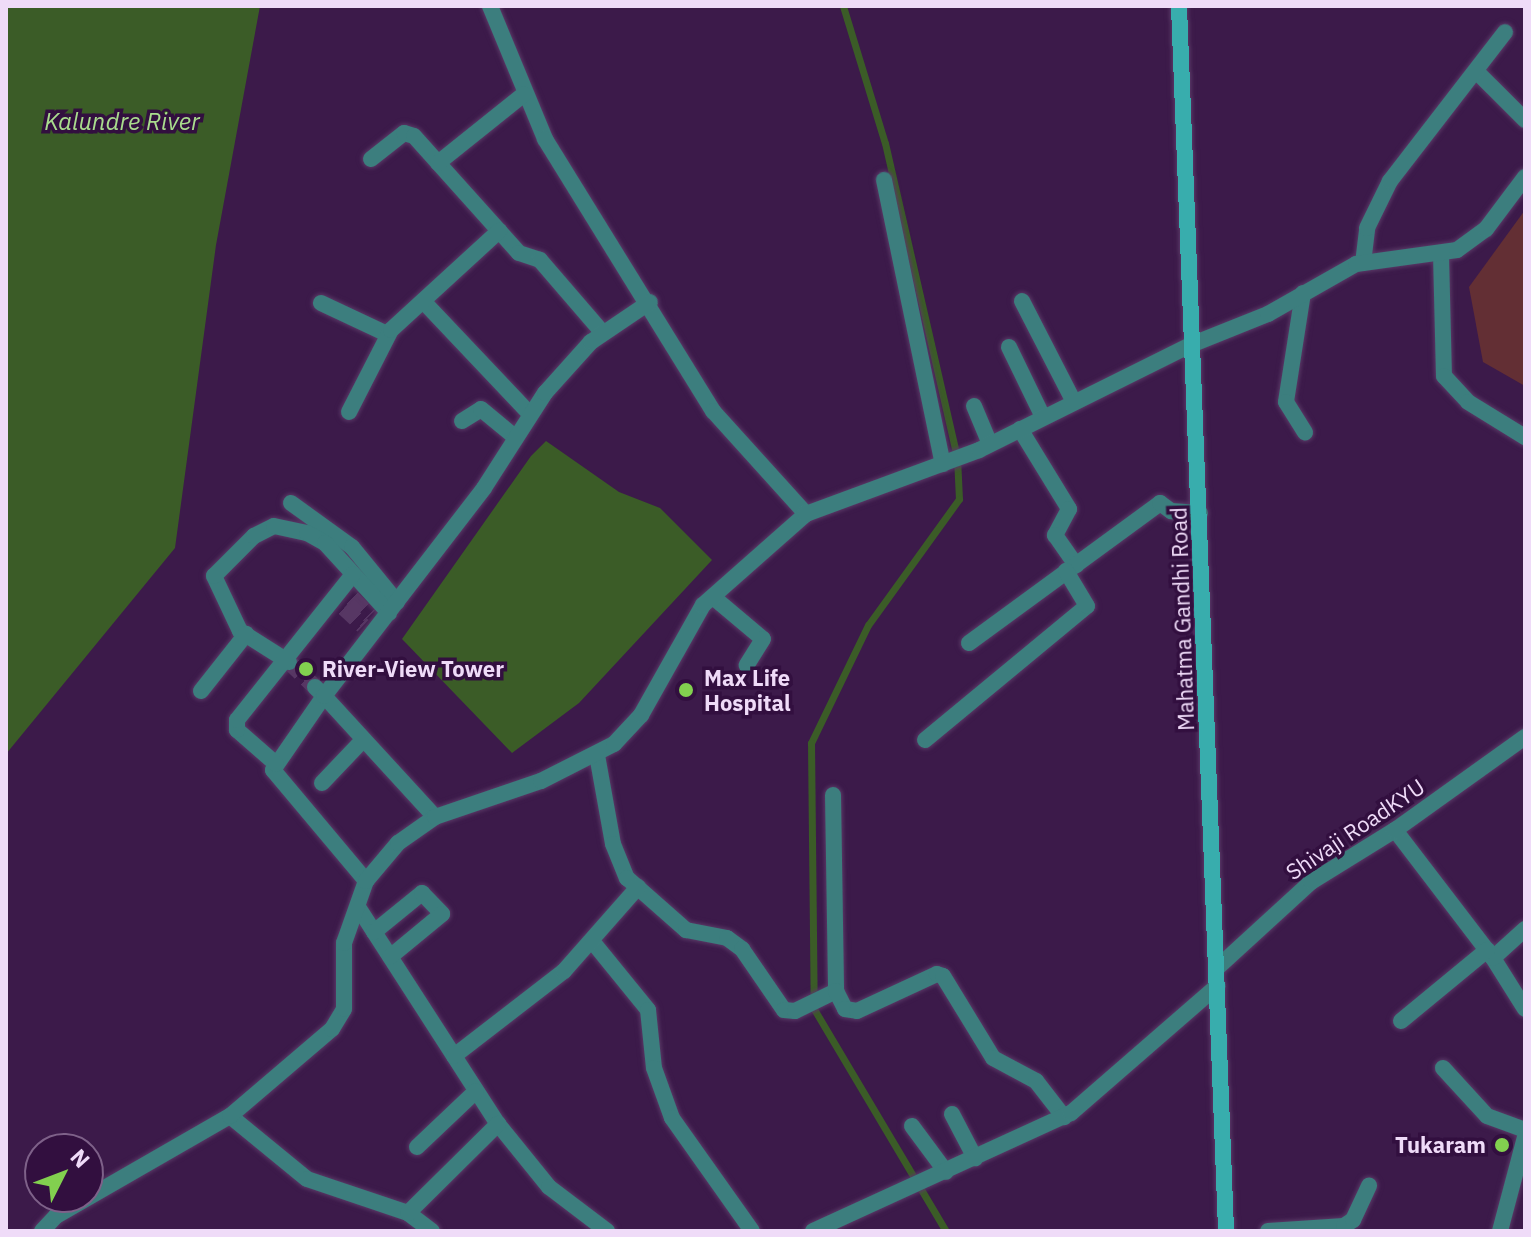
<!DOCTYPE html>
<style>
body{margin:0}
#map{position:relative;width:1531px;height:1237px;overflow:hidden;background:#3c1a4a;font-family:"IBM Plex Sans",sans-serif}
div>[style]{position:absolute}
.green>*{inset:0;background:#632f34}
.water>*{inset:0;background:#3b5c27}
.stream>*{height:7px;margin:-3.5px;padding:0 3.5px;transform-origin:3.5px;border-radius:3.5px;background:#3b5c27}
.minor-tunnel>*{height:16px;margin-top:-8px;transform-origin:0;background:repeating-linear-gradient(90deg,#573764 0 16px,transparent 0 24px)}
.roads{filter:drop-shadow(0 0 2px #593966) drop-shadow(0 0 2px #593966)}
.minor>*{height:16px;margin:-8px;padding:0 8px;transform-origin:8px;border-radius:8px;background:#3c7e7e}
.tertiary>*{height:16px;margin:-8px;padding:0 8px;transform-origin:8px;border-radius:8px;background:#3c7e7e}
.secondary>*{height:16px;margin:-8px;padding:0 8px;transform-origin:8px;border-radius:8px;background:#38adad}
.dots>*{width:22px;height:22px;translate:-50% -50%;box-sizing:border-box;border:4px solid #320f3f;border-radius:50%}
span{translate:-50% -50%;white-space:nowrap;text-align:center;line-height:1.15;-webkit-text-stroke:7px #320f3f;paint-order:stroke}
.street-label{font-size:22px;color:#efdbf8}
.poi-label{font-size:22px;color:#efdbf8;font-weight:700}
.left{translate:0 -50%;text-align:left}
.right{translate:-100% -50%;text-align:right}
.water-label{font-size:24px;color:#a9dc8d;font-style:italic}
.frame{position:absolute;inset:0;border:8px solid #efdbf8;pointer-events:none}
.north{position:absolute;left:24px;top:1133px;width:80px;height:80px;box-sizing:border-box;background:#320f3f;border:2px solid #7e6189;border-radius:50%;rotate:48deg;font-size:22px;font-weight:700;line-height:32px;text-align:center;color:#efdbf8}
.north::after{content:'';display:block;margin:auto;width:28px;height:36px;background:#82d04f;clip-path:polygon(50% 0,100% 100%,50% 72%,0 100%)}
</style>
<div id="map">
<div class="green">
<div style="clip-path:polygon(1525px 210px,1525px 386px,1483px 362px,1469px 287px)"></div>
</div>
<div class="water">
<div style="clip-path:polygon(6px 6px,260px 6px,216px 245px,175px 548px,6px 754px)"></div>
<div style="clip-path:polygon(546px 441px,619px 492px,660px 508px,712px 560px,579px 703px,512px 753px,402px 639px,531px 456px)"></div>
</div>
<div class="stream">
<div style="left:843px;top:6px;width:143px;rotate:73deg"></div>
<div style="left:885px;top:143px;width:322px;rotate:77.1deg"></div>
<div style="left:957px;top:457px;width:42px;rotate:87.3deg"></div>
<div style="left:959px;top:499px;width:155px;rotate:125.8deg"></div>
<div style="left:868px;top:625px;width:131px;rotate:115.8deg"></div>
<div style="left:811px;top:743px;width:266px;rotate:89.4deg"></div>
<div style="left:814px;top:1009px;width:258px;rotate:59.3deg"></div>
</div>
<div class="minor-tunnel">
<div style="left:352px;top:598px;width:25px;rotate:45deg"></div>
<div style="left:344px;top:608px;width:26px;rotate:43deg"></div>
<div style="left:289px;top:662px;width:36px;rotate:44deg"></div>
</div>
<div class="roads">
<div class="minor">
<div style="left:490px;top:6px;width:144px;rotate:67.5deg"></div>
<div style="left:545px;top:139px;width:320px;rotate:58.3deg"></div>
<div style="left:713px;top:411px;width:139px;rotate:47.9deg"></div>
<div style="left:1476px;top:71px;width:69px;rotate:45deg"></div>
<div style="left:371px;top:159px;width:42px;rotate:-38.2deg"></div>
<div style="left:404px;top:133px;width:10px;rotate:17deg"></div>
<div style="left:414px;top:136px;width:157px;rotate:48.1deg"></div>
<div style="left:519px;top:253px;width:22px;rotate:18deg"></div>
<div style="left:540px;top:260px;width:95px;rotate:49.3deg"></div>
<div style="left:438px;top:163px;width:110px;rotate:-38.7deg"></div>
<div style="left:884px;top:180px;width:290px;rotate:78.3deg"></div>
<div style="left:1441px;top:254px;width:122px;rotate:88.6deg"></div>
<div style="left:1444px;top:376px;width:35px;rotate:47deg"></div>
<div style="left:1468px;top:402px;width:67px;rotate:31.6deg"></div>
<div style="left:1363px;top:263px;width:35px;rotate:-83deg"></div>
<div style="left:1367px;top:228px;width:52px;rotate:-63.9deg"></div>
<div style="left:1390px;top:181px;width:188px;rotate:-52.3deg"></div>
<div style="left:1303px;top:293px;width:110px;rotate:98.9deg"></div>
<div style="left:1286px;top:402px;width:36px;rotate:58deg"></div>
<div style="left:423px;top:301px;width:156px;rotate:46.6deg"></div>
<div style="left:1022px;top:301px;width:114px;rotate:62.8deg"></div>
<div style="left:321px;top:303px;width:73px;rotate:25.2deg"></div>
<div style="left:1009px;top:347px;width:78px;rotate:64.1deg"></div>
<div style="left:974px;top:406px;width:41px;rotate:67.2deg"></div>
<div style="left:349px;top:412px;width:92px;rotate:-62.9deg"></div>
<div style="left:391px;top:330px;width:147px;rotate:-42.5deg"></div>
<div style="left:462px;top:421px;width:22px;rotate:-32deg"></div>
<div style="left:481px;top:409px;width:45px;rotate:39.6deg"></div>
<div style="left:1020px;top:429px;width:94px;rotate:58.5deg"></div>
<div style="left:1069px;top:509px;width:30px;rotate:118deg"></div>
<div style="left:1055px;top:535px;width:37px;rotate:55deg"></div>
<div style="left:291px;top:503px;width:75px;rotate:35.8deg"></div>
<div style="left:352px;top:547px;width:71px;rotate:50.7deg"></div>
<div style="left:713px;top:597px;width:65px;rotate:40deg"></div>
<div style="left:763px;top:639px;width:31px;rotate:122deg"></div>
<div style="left:969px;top:643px;width:237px;rotate:-36.2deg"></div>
<div style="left:1160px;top:503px;width:14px;rotate:36deg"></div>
<div style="left:1171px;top:511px;width:29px;rotate:4deg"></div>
<div style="left:289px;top:662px;width:58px;rotate:-147.7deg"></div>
<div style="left:240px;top:631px;width:61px;rotate:-115.3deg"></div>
<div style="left:214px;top:576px;width:57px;rotate:-45deg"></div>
<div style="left:254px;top:536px;width:22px;rotate:-27deg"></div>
<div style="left:274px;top:526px;width:34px;rotate:12deg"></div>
<div style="left:307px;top:533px;width:21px;rotate:29deg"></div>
<div style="left:325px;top:543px;width:95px;rotate:47.6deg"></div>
<div style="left:315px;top:687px;width:13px;rotate:45deg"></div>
<div style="left:324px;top:696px;width:90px;rotate:124.6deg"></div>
<div style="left:273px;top:770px;width:145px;rotate:50deg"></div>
<div style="left:201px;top:691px;width:73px;rotate:-51.7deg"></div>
<div style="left:925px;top:740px;width:210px;rotate:-39.6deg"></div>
<div style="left:1087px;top:606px;width:41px;rotate:-121deg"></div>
<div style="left:597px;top:755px;width:90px;rotate:79.8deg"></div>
<div style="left:613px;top:844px;width:37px;rotate:68deg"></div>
<div style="left:627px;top:878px;width:79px;rotate:41.4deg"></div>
<div style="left:686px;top:930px;width:42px;rotate:11deg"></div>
<div style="left:727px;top:938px;width:19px;rotate:36deg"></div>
<div style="left:742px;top:949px;width:74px;rotate:55.5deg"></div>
<div style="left:784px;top:1010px;width:11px;rotate:5deg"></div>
<div style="left:795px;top:1011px;width:46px;rotate:-26deg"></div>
<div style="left:276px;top:764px;width:52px;rotate:-138.9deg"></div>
<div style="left:237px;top:730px;width:10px;rotate:-90deg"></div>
<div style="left:237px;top:720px;width:186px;rotate:-51.5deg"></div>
<div style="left:322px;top:783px;width:59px;rotate:-46.4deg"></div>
<div style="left:833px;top:795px;width:196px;rotate:89.1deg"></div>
<div style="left:836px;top:991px;width:20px;rotate:63deg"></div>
<div style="left:845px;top:1009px;width:12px;rotate:9deg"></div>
<div style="left:857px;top:1011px;width:88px;rotate:-24.8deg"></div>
<div style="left:937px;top:974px;width:6px;rotate:18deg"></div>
<div style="left:943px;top:976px;width:96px;rotate:58.6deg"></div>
<div style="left:993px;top:1058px;width:49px;rotate:28.1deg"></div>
<div style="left:1036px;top:1081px;width:46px;rotate:52.1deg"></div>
<div style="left:435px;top:817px;width:164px;rotate:-132.5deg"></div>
<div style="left:324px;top:696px;width:262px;rotate:-52.4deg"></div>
<div style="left:484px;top:488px;width:113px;rotate:-57.3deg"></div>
<div style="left:545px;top:393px;width:69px;rotate:-48deg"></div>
<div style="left:591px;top:342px;width:71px;rotate:-34.1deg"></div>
<div style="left:1395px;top:830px;width:161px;rotate:52.6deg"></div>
<div style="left:1493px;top:958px;width:60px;rotate:57.9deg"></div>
<div style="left:358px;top:907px;width:258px;rotate:57.2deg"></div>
<div style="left:498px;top:1124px;width:81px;rotate:51deg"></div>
<div style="left:549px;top:1187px;width:73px;rotate:37.2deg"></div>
<div style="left:374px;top:932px;width:62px;rotate:-39.1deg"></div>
<div style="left:422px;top:893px;width:29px;rotate:46deg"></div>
<div style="left:442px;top:914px;width:67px;rotate:140.4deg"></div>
<div style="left:592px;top:941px;width:89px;rotate:50.9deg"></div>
<div style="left:648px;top:1010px;width:58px;rotate:84.1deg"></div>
<div style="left:654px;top:1068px;width:53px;rotate:70.2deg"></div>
<div style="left:672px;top:1118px;width:138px;rotate:54.7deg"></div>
<div style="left:1493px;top:958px;width:43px;rotate:-42.2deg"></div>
<div style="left:1401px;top:1021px;width:112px;rotate:-39.5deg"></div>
<div style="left:454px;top:1056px;width:139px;rotate:-37.7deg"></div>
<div style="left:564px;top:971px;width:112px;rotate:-48.6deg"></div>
<div style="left:1443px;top:1068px;width:65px;rotate:47.5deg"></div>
<div style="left:1487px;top:1116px;width:40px;rotate:20.2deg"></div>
<div style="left:952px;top:1114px;width:50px;rotate:62.4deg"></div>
<div style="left:230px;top:1116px;width:99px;rotate:39.3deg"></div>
<div style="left:307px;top:1179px;width:107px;rotate:18.6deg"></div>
<div style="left:408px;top:1213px;width:30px;rotate:37deg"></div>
<div style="left:912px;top:1126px;width:57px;rotate:53.5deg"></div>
<div style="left:417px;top:1147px;width:81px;rotate:-43.5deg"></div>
<div style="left:408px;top:1213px;width:127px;rotate:-44.7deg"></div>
<div style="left:42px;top:1231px;width:21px;rotate:-47deg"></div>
<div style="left:56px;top:1216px;width:201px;rotate:-29.9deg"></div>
<div style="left:230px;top:1116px;width:134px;rotate:-40.5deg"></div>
<div style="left:332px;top:1029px;width:23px;rotate:-59deg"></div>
<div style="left:344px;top:1009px;width:66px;rotate:-90deg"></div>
<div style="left:344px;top:943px;width:66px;rotate:-70.5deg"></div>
<div style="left:366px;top:881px;width:50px;rotate:-49.9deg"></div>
<div style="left:398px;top:843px;width:45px;rotate:-35.1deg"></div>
<div style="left:435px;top:817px;width:112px;rotate:-18.8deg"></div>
<div style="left:541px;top:781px;width:82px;rotate:-26.9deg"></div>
<div style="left:614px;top:744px;width:40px;rotate:-47deg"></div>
<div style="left:641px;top:715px;width:126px;rotate:-60.6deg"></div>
<div style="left:703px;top:605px;width:137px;rotate:-41.5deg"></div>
<div style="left:806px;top:514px;width:184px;rotate:-20.3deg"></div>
<div style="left:979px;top:450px;width:239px;rotate:-26.4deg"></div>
<div style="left:1193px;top:344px;width:81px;rotate:-21.8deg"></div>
<div style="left:1268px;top:314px;width:101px;rotate:-29.6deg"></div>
<div style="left:1356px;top:264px;width:102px;rotate:-7.9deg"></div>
<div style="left:1457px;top:250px;width:36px;rotate:-36deg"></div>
<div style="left:1486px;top:229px;width:65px;rotate:-53.1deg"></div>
<div style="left:813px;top:1231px;width:284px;rotate:-24.6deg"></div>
<div style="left:1071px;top:1113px;width:194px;rotate:-41deg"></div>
<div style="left:1268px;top:1231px;width:76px;rotate:-3.8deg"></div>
<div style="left:1344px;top:1226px;width:11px;rotate:-34deg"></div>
<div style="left:1353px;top:1220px;width:38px;rotate:-65deg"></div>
</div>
<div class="tertiary">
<div style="left:1217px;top:968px;width:127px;rotate:-42.5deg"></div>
<div style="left:1311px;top:882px;width:99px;rotate:-31.8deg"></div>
<div style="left:1395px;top:830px;width:160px;rotate:-35.6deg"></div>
<div style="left:1500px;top:1231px;width:97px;rotate:-75.1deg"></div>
</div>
<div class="secondary">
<div style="left:1179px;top:6px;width:1226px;rotate:87.8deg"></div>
</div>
</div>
<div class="dots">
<div style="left:306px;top:669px;background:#82d04f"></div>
<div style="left:686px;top:690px;background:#82d04f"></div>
<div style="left:1502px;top:1145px;background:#82d04f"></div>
</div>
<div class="street-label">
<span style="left:1182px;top:619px;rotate:-92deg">Mahatma Gandhi Road</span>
<span style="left:1355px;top:829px;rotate:-34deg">Shivaji RoadKYU</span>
</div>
<div class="poi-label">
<span class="left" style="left:322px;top:669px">River-View Tower</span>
<span class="left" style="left:704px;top:690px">Max Life<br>Hospital</span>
<span class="right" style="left:1486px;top:1145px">Tukaram</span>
</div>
<div class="water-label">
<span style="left:122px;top:122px">Kalundre River</span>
</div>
<div class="frame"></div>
<div class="north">N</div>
</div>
